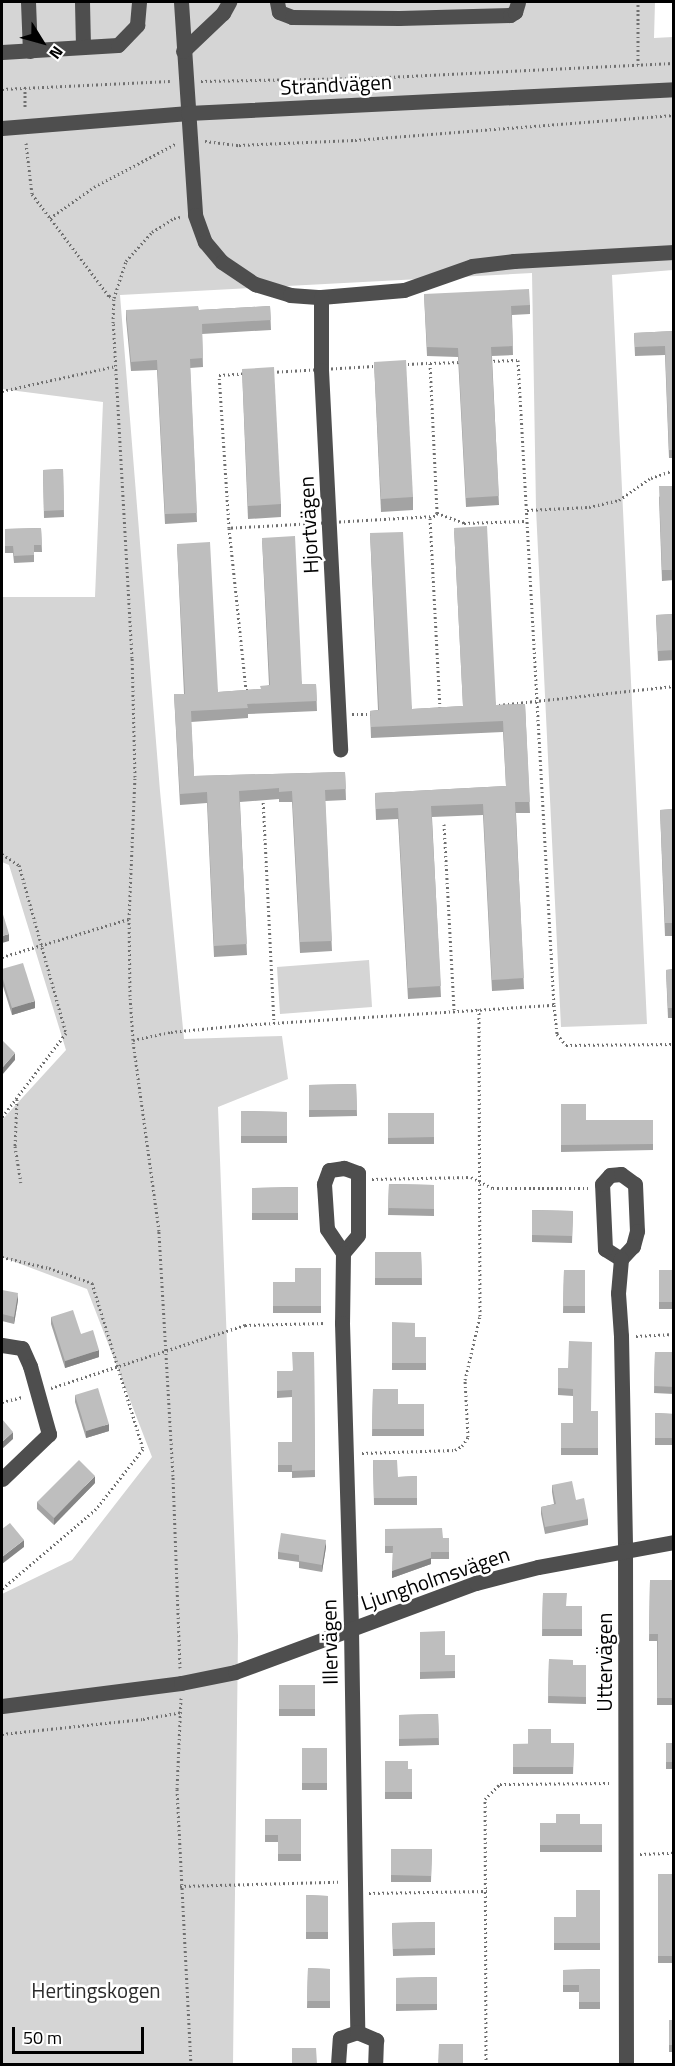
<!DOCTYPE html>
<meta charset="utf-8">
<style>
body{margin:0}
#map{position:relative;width:675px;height:2066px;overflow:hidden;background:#fff;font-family:"Titillium Web",sans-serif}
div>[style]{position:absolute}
.green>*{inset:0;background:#d5d5d5}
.path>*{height:3px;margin-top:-1.5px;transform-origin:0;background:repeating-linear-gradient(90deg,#707070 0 1.5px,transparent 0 4.5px)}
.minor>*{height:15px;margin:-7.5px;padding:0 7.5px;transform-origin:7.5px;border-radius:7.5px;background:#4e4e4e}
.wall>*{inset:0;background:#a3a3a3}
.shaded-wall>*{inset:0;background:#858585}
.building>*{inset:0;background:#bebebe}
span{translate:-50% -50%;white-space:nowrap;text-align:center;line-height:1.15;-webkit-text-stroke:5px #fff;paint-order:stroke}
.street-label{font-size:21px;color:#000}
.park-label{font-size:21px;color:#2c2c2c}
.frame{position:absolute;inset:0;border:3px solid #000;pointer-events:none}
.north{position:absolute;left:12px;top:12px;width:60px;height:60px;-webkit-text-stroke:4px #fff;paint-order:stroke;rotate:127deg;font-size:16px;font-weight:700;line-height:24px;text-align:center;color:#000}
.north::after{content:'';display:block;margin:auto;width:21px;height:27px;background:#000;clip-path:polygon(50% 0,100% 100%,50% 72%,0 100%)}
.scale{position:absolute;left:12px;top:2027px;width:132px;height:27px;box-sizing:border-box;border:3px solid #000;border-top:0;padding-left:8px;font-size:18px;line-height:21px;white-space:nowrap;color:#000;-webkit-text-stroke:4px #fff;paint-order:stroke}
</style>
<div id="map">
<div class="green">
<div style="clip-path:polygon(2px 2px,655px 2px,654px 38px,673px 37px,673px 270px,612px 275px,647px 1024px,561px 1027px,536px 509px,532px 273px,120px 295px,160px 791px,184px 1039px,282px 1036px,288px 1079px,218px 1107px,238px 1636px,233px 2064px,2px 2064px,2px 1594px,72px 1560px,152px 1457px,87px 1289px,2px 1257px,2px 1120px,66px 1050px,9px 865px,2px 862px,2px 597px,95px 597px,103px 402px,2px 389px)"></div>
<div style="clip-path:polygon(369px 960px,372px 1007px,280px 1014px,277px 967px)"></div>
</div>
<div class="path">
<div style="left:638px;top:65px;width:63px;rotate:-90deg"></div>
<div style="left:201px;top:81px;width:166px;rotate:-1deg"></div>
<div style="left:367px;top:78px;width:307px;rotate:-2.8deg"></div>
<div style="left:25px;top:87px;width:22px;rotate:90deg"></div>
<div style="left:2px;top:89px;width:168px;rotate:-2.7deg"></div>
<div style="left:205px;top:141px;width:34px;rotate:7deg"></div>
<div style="left:239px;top:145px;width:116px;rotate:-2.5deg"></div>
<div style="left:355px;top:140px;width:320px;rotate:-4.5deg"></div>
<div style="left:26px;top:143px;width:51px;rotate:83.3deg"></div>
<div style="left:32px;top:194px;width:128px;rotate:53deg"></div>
<div style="left:109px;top:296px;width:4px;rotate:14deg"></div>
<div style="left:50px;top:218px;width:54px;rotate:-35.2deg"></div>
<div style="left:94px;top:187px;width:92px;rotate:-28deg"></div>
<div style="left:489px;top:361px;width:29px;rotate:-2deg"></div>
<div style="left:518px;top:360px;width:646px;rotate:86.81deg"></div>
<div style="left:430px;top:363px;width:31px;rotate:-2deg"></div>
<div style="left:430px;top:363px;width:150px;rotate:87.3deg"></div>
<div style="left:437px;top:513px;width:4px;rotate:124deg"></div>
<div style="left:435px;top:516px;width:206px;rotate:176.7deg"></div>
<div style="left:229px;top:528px;width:153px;rotate:-93.7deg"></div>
<div style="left:219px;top:375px;width:211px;rotate:-3.3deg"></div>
<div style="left:2px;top:391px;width:117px;rotate:-12.4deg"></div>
<div style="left:527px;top:510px;width:62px;rotate:-2.8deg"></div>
<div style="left:589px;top:507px;width:31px;rotate:-13deg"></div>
<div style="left:619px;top:500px;width:39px;rotate:-35deg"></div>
<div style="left:651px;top:478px;width:24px;rotate:-19deg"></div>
<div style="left:437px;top:513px;width:29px;rotate:20deg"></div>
<div style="left:464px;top:523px;width:62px;rotate:-1.8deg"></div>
<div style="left:430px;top:518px;width:191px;rotate:87deg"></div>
<div style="left:229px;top:528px;width:163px;rotate:84deg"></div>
<div style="left:246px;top:690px;width:2px"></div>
<div style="left:499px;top:705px;width:176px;rotate:-6.2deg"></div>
<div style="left:352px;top:714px;width:21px"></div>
<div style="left:263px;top:798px;width:225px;rotate:87.2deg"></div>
<div style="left:444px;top:824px;width:187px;rotate:86.9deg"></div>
<div style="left:2px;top:854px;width:20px;rotate:33deg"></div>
<div style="left:19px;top:865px;width:174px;rotate:74.4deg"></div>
<div style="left:66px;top:1033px;width:106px;rotate:127.3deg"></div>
<div style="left:2px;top:957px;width:133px;rotate:-16.7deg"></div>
<div style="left:133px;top:1040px;width:39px;rotate:-12deg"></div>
<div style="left:171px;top:1032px;width:71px;rotate:-5.6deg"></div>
<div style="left:242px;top:1025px;width:313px;rotate:-3.7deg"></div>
<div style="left:554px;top:1005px;width:29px;rotate:84deg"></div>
<div style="left:557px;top:1034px;width:14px;rotate:51deg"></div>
<div style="left:566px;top:1045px;width:108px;rotate:-0.5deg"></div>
<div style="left:17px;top:1099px;width:47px;rotate:92.4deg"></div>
<div style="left:15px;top:1146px;width:37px;rotate:81deg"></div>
<div style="left:372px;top:1179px;width:99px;rotate:-1.2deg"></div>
<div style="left:471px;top:1177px;width:25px;rotate:27deg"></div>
<div style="left:493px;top:1188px;width:95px"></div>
<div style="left:2px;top:1257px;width:48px;rotate:13.2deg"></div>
<div style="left:49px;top:1268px;width:46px;rotate:19.2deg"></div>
<div style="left:92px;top:1283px;width:174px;rotate:72.9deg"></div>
<div style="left:143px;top:1449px;width:76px;rotate:128.1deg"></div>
<div style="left:96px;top:1509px;width:123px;rotate:139.6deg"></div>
<div style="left:636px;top:1336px;width:38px;rotate:-3deg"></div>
<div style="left:51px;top:1388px;width:204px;rotate:-18deg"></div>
<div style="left:245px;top:1325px;width:80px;rotate:-1.4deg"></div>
<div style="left:2px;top:1402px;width:21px;rotate:-14deg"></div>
<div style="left:362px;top:1453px;width:93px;rotate:-1.8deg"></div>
<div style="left:455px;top:1450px;width:8px;rotate:-30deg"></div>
<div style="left:462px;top:1446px;width:11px;rotate:-56deg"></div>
<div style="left:468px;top:1437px;width:57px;rotate:-93deg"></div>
<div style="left:465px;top:1380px;width:66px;rotate:-76.8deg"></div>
<div style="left:480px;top:1316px;width:307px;rotate:-90.2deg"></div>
<div style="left:180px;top:1668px;width:192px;rotate:-92.1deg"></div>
<div style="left:173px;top:1476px;width:245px;rotate:-93.3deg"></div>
<div style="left:159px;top:1231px;width:193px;rotate:-97.8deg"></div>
<div style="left:133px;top:1040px;width:44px;rotate:-93.9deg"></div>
<div style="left:130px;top:996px;width:77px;rotate:-90.7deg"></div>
<div style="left:129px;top:919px;width:142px;rotate:-87.6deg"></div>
<div style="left:135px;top:777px;width:119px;rotate:-91.4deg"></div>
<div style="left:132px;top:658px;width:336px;rotate:-93.2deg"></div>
<div style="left:113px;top:323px;width:25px;rotate:-88deg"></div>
<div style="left:114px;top:298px;width:39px;rotate:-72deg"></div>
<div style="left:126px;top:261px;width:39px;rotate:-48deg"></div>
<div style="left:152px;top:232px;width:26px;rotate:-32deg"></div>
<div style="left:174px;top:218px;width:7px;rotate:-8deg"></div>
<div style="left:181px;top:1698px;width:91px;rotate:92.5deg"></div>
<div style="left:177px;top:1789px;width:275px;rotate:87.1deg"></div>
<div style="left:2px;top:1734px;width:142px;rotate:-6.1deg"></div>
<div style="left:143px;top:1719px;width:40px;rotate:-10deg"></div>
<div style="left:640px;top:1854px;width:34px;rotate:-2deg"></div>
<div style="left:180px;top:1886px;width:158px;rotate:-1.5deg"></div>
<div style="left:369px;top:1893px;width:118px;rotate:-1deg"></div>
<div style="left:486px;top:2064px;width:265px;rotate:-90.2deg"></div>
<div style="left:485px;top:1799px;width:21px;rotate:-45deg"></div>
<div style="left:500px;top:1784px;width:109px;rotate:-0.5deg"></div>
</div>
<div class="minor">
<div style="left:28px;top:2px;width:49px;rotate:87.7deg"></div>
<div style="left:82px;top:2px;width:45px;rotate:88.7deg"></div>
<div style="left:181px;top:2px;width:213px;rotate:86.2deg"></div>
<div style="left:195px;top:215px;width:29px;rotate:70deg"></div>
<div style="left:205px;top:242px;width:26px;rotate:50deg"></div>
<div style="left:222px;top:262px;width:40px;rotate:34deg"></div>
<div style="left:255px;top:284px;width:37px;rotate:17deg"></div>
<div style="left:290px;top:295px;width:31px;rotate:4deg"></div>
<div style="left:321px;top:297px;width:83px;rotate:-4.8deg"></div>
<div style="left:404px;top:290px;width:72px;rotate:-19.4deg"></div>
<div style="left:472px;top:266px;width:42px;rotate:-6.8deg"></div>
<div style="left:514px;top:261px;width:160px;rotate:-3.2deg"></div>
<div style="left:277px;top:2px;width:10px;rotate:79deg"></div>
<div style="left:279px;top:12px;width:14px;rotate:21deg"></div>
<div style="left:292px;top:17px;width:107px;rotate:0.5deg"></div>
<div style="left:399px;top:18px;width:111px;rotate:-1.5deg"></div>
<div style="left:510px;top:15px;width:6px;rotate:-31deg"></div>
<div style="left:515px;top:12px;width:10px;rotate:-73deg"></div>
<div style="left:183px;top:51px;width:55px;rotate:-43.5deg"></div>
<div style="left:223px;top:13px;width:13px;rotate:-61deg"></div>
<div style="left:2px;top:52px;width:116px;rotate:-3.5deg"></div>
<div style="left:118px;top:45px;width:28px;rotate:-46deg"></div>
<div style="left:137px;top:25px;width:23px;rotate:-85deg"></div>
<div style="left:2px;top:128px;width:187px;rotate:-4.6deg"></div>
<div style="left:188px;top:113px;width:487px;rotate:-2.8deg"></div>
<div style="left:321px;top:297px;width:73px;rotate:90deg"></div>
<div style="left:321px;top:370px;width:380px;rotate:87.1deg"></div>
<div style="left:343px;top:1253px;width:23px;rotate:-50deg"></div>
<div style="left:358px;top:1235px;width:62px;rotate:-90deg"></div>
<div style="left:358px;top:1173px;width:15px;rotate:-160deg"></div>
<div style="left:344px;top:1168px;width:15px;rotate:172deg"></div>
<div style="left:329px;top:1170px;width:15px;rotate:110deg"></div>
<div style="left:324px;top:1184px;width:45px;rotate:86.2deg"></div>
<div style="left:327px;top:1229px;width:29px;rotate:56deg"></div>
<div style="left:343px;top:1253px;width:70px;rotate:90.8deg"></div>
<div style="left:342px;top:1323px;width:306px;rotate:88.3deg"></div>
<div style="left:351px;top:1629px;width:403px;rotate:89.1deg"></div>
<div style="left:621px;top:1259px;width:19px;rotate:-148deg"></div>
<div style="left:605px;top:1249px;width:65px;rotate:-92.6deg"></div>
<div style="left:602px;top:1184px;width:12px;rotate:-48deg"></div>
<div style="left:610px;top:1175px;width:11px;rotate:-5deg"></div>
<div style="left:621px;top:1174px;width:17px;rotate:36deg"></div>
<div style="left:635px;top:1184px;width:47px;rotate:87.6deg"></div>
<div style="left:637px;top:1231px;width:16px;rotate:105deg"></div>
<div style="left:633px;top:1246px;width:18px;rotate:133deg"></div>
<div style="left:621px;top:1259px;width:34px;rotate:95deg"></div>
<div style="left:618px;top:1293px;width:43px;rotate:86deg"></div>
<div style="left:621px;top:1336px;width:213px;rotate:88.9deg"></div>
<div style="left:625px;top:1549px;width:515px;rotate:89.89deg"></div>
<div style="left:2px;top:1345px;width:20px;rotate:9deg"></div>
<div style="left:22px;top:1348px;width:20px;rotate:66deg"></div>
<div style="left:30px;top:1366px;width:71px;rotate:74.4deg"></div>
<div style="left:49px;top:1434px;width:65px;rotate:136.2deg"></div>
<div style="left:2px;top:1706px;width:180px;rotate:-7.3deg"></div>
<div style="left:181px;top:1683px;width:55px;rotate:-11.5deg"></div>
<div style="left:235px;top:1672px;width:257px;rotate:-20.3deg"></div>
<div style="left:476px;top:1583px;width:64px;rotate:-14.5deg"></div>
<div style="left:538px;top:1567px;width:138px;rotate:-10.4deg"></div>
<div style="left:338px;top:2064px;width:26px;rotate:-86deg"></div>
<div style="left:340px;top:2038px;width:18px;rotate:-19deg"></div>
<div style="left:357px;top:2032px;width:21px;rotate:23deg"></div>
<div style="left:376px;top:2040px;width:24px;rotate:92deg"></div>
</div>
<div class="wall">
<div style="clip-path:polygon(424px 294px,530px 305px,530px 314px,512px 315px,513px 355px,492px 356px,499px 505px,466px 507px,458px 357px,427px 356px)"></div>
<div style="clip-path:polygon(270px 306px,271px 330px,202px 334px,203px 367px,190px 368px,197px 522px,165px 524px,157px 370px,131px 371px,126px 319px,126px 310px,199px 310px)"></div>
<div style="clip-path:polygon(674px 331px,674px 458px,669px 458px,665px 355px,635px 356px,634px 333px)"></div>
<div style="clip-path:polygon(374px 362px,413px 497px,413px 510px,381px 512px)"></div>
<div style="clip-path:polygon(242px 369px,281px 504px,281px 517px,248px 519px)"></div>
<div style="clip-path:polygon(63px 469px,64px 517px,44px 518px,43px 470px)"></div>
<div style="clip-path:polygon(674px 486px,674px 580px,662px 581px,659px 497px)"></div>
<div style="clip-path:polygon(41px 528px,42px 552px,34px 552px,34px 562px,14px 563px,13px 553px,5px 553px,5px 529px)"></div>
<div style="clip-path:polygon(454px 528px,496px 705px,525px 704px,530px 813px,516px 813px,524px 989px,492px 991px,483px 815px,432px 817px,441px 997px,408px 999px,398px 819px,376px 820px,375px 793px,506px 786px,503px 732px,371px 738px,370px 711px,378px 710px,370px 533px,412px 709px,463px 706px)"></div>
<div style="clip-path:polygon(262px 538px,302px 684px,316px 684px,317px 711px,248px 714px,248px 718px,191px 722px,194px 776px,345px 772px,346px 800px,325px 801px,332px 951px,300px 953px,292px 802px,279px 802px,279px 799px,240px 802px,247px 955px,214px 957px,207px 803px,180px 805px,174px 694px,184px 694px,177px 544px,218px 692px,261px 689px,269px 685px)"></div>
<div style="clip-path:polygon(674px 614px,674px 660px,658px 661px,656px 615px)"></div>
<div style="clip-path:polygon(674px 809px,674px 936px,665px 936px,660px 810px)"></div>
<div style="clip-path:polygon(2px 969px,35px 1008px,12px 1015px,2px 983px)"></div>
<div style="clip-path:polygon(674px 969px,674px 1018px,668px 1018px,666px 970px)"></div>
<div style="clip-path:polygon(356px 1084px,357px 1116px,309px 1117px,309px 1085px)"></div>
<div style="clip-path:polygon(561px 1104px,586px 1120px,653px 1120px,653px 1150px,561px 1152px)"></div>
<div style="clip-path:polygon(241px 1111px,287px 1112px,287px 1143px,241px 1143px)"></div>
<div style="clip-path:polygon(388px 1113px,434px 1113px,434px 1144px,388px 1144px)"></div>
<div style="clip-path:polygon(389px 1184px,434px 1185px,434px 1216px,388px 1215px)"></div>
<div style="clip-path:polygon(298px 1187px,298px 1220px,252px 1220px,252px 1188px)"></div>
<div style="clip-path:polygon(532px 1210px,573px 1211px,572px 1243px,532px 1242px)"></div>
<div style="clip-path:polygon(375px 1252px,421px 1252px,422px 1285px,375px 1285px)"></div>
<div style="clip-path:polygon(321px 1268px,321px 1313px,273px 1313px,273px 1282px,295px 1282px)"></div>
<div style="clip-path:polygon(564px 1270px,585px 1270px,585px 1313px,563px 1313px)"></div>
<div style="clip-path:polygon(659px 1270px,674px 1270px,674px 1309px,659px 1309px)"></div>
<div style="clip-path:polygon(2px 1290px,18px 1300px,14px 1324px,2px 1321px)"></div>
<div style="clip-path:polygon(51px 1317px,81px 1334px,99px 1357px,65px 1368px,51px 1324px)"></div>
<div style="clip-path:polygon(392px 1322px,415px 1337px,426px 1337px,426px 1370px,392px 1370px)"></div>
<div style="clip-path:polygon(314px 1352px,315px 1477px,292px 1478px,292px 1472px,278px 1472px,278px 1442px,292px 1442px,292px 1397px,277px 1398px,277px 1371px,292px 1371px)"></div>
<div style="clip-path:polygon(655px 1352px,674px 1352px,674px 1394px,654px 1393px)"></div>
<div style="clip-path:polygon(558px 1368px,591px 1411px,598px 1411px,598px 1455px,561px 1455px,561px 1423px,573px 1423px,573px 1396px,558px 1395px)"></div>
<div style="clip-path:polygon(373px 1389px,398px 1404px,424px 1404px,424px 1436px,372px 1436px)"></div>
<div style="clip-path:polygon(75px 1395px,109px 1431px,86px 1438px,75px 1402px)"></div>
<div style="clip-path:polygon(655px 1413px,674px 1414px,674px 1445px,655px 1445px)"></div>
<div style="clip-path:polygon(373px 1460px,398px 1477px,417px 1476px,417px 1505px,374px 1505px)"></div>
<div style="clip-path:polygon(95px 1483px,54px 1525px,37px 1509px,37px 1502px)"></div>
<div style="clip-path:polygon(552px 1485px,576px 1500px,588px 1519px,588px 1525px,545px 1534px,541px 1514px,541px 1507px,554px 1504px,552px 1492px)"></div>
<div style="clip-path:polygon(385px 1529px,443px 1538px,449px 1538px,449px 1559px,431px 1559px,431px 1564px,392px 1578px,393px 1553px,385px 1553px)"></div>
<div style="clip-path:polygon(326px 1547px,322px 1572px,299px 1568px,299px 1562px,278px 1559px,278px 1552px)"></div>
<div style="clip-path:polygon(650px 1580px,674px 1580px,674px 1705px,657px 1705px,657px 1641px,649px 1641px)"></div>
<div style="clip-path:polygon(543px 1593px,566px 1606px,582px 1606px,582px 1636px,542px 1636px)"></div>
<div style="clip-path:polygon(420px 1632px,445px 1655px,455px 1655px,455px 1678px,420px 1679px)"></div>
<div style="clip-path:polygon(549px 1659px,573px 1665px,586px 1665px,586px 1704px,548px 1703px)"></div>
<div style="clip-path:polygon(279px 1685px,315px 1685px,315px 1716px,279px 1716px)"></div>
<div style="clip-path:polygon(438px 1714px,439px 1745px,399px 1746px,399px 1715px)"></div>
<div style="clip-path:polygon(574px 1743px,573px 1774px,513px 1774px,513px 1744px)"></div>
<div style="clip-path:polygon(666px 1743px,674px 1743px,674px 1769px,666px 1769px)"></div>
<div style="clip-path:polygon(327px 1748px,327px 1790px,302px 1790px,302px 1783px)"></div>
<div style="clip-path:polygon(408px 1769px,412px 1769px,412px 1799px,385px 1799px,385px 1792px)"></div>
<div style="clip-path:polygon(265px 1819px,301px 1819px,301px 1861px,278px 1861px,278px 1842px,265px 1842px)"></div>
<div style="clip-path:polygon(540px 1823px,580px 1824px,602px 1845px,602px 1852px,540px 1852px)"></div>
<div style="clip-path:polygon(391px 1849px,432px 1849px,431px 1882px,391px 1882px)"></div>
<div style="clip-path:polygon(658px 1874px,674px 1874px,674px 1963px,658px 1963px)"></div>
<div style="clip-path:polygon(600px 1890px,600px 1950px,554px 1950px,554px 1917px,576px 1917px)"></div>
<div style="clip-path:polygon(306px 1895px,328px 1896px,328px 1939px,306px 1939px)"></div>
<div style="clip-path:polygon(435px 1922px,435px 1955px,393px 1956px,392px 1923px)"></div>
<div style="clip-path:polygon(308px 1968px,330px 1969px,330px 2008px,307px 2008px)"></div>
<div style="clip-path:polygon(600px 1969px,600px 2009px,579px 2009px,579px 1992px,563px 1992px,563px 1970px)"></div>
<div style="clip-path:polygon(437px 1977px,437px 2010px,396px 2011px,396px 1978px)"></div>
<div style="clip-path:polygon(669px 2020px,674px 2020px,674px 2052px,669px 2052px)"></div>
</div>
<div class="shaded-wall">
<div style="clip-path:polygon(9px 934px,9px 941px,2px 943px,2px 936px)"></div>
<div style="clip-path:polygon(35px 1001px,35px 1008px,12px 1015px,12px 1008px)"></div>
<div style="clip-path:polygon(15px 1053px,15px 1060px,2px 1075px,2px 1068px)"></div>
<div style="clip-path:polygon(18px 1293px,18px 1300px,14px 1324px,14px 1317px)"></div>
<div style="clip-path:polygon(99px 1350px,99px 1357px,65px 1368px,65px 1361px)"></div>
<div style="clip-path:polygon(109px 1424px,109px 1431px,86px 1438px,86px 1431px)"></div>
<div style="clip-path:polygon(13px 1432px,13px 1439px,2px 1449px,2px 1442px)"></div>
<div style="clip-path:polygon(95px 1476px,95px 1483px,54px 1525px,54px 1518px)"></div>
<div style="clip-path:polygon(24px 1540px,24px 1547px,2px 1564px,2px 1557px)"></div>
<div style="clip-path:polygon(326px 1540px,326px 1547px,322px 1572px,322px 1565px)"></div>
<div style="clip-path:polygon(431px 1552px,431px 1564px,392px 1578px,392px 1571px)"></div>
</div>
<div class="building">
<div style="clip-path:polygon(529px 289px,530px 305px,511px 306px,513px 346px,491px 347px,499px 496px,466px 498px,458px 348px,427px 347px,424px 294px)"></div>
<div style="clip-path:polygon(198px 306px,199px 310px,270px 306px,271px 320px,202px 324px,203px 358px,190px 359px,197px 513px,165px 514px,157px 360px,131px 362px,126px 310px)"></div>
<div style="clip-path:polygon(674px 331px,674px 450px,669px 450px,665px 346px,635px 347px,634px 333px)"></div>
<div style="clip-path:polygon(406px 360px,413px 497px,381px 499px,374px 362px)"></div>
<div style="clip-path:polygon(274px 367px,281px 504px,248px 506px,242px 369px)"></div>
<div style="clip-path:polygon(63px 469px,64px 510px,44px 511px,43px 470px)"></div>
<div style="clip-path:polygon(659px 486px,674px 486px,674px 570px,662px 570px)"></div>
<div style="clip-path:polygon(487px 526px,496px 705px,525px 704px,530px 802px,515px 802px,524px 978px,492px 980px,483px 804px,431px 806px,441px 986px,408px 988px,398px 808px,376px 809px,375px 793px,506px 786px,503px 721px,371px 727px,370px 711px,379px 710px,370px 533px,403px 532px,412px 709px,463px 706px,454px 528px)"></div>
<div style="clip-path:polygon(41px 528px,42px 545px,34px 545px,34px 555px,14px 556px,13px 546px,5px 546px,5px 529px)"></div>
<div style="clip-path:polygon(295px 536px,302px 684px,316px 684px,317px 701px,247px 704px,248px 708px,191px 711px,194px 776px,345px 772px,346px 789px,325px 790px,332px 941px,300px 942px,292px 791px,279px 792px,279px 788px,239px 791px,247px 944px,214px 946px,207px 792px,180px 794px,174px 694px,185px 694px,177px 544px,210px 542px,218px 692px,261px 689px,260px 686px,270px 685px,262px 538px)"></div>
<div style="clip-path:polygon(674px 614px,674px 650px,658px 651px,656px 615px)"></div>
<div style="clip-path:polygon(674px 809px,674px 923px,665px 923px,660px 810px)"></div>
<div style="clip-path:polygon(2px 911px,9px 934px,2px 936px)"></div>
<div style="clip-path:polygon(23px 963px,35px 1001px,12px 1008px,2px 976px,2px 969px)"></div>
<div style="clip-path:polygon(674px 969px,674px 1008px,668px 1008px,666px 970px)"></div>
<div style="clip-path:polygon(2px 1040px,15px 1053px,2px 1068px)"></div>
<div style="clip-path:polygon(356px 1084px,357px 1110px,309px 1110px,309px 1085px)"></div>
<div style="clip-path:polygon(561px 1104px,586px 1104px,586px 1120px,653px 1120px,653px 1144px,561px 1145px)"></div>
<div style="clip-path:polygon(241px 1111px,287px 1112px,287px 1136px,241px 1136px)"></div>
<div style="clip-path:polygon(388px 1113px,434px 1113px,434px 1137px,388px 1138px)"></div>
<div style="clip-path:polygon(389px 1184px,434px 1185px,434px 1209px,388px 1208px)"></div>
<div style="clip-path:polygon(298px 1187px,298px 1213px,252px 1213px,252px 1188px)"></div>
<div style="clip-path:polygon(532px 1210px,573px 1211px,572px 1236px,532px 1235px)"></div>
<div style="clip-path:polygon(375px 1252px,421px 1252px,422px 1278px,375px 1278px)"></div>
<div style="clip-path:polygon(295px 1268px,321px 1268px,321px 1306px,273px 1306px,273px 1282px,295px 1282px)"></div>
<div style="clip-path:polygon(564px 1270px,585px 1270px,585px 1306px,563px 1306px)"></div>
<div style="clip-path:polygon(659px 1270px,674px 1270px,674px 1302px,659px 1302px)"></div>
<div style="clip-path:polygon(2px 1290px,18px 1293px,14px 1317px,2px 1314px)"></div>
<div style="clip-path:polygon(73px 1310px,81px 1334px,93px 1330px,99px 1350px,65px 1361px,51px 1317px)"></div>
<div style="clip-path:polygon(392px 1322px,415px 1323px,415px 1337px,426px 1337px,426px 1363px,392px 1363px)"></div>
<div style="clip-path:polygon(569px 1341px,592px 1342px,591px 1411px,598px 1411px,598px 1448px,561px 1448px,561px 1423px,573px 1423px,573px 1389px,558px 1388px,558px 1368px,568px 1368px)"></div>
<div style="clip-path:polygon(292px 1352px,314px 1352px,315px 1470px,292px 1471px,292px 1465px,278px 1465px,278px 1442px,292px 1442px,292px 1390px,277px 1391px,277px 1371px,293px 1371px)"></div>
<div style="clip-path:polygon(655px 1352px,674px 1352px,674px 1387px,654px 1386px)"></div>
<div style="clip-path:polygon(98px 1388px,109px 1424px,86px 1431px,75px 1395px)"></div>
<div style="clip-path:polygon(373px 1389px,398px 1389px,398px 1404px,424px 1404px,424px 1429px,372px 1429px)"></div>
<div style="clip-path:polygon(655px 1413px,674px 1414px,674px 1438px,655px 1438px)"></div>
<div style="clip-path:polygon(2px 1419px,13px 1432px,2px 1442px)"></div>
<div style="clip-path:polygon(79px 1460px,95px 1476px,54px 1518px,37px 1502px)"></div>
<div style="clip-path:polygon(373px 1460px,397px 1460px,398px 1477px,417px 1476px,417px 1498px,374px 1498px)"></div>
<div style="clip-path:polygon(572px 1481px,576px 1500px,584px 1498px,588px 1519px,545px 1527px,541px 1507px,556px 1504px,552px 1485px)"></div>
<div style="clip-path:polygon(10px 1523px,24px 1540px,2px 1557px,2px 1529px)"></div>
<div style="clip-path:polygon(442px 1528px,443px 1538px,449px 1538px,449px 1552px,431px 1552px,431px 1558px,392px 1571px,393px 1546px,385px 1546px,385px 1529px)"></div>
<div style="clip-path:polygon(281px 1533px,326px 1540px,322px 1565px,299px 1561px,299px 1555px,278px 1552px)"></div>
<div style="clip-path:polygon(650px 1580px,674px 1580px,674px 1698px,657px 1698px,658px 1634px,649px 1634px)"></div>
<div style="clip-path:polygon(543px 1593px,567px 1593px,566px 1606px,582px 1606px,582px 1629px,542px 1629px)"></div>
<div style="clip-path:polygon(445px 1631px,445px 1655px,455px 1655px,455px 1671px,420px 1672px,420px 1632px)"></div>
<div style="clip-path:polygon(549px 1659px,573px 1660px,573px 1665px,586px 1665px,586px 1697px,548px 1696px)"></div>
<div style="clip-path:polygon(279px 1685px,315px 1685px,315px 1709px,279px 1709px)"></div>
<div style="clip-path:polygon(438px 1714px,439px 1738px,399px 1739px,399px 1715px)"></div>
<div style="clip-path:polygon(528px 1729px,551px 1729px,551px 1743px,574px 1743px,573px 1767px,513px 1767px,513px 1744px,528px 1744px)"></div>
<div style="clip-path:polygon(666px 1743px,674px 1743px,674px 1762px,666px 1762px)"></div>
<div style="clip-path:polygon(302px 1748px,327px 1748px,327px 1783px,302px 1783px)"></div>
<div style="clip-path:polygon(385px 1761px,408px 1761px,408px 1769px,412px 1769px,412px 1792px,385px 1792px)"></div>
<div style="clip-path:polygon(556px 1814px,580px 1814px,580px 1824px,602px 1824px,602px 1845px,540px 1845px,540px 1823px,556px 1823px)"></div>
<div style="clip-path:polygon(265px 1819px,301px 1819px,301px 1854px,278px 1854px,278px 1835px,265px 1835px)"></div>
<div style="clip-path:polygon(391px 1849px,432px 1849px,431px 1876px,391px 1875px)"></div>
<div style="clip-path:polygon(658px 1874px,674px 1874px,674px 1956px,658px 1956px)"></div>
<div style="clip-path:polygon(576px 1890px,600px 1890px,600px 1943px,554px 1943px,554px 1917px,576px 1917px)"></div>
<div style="clip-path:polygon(306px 1895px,328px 1896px,328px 1932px,306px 1932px)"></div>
<div style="clip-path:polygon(435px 1922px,435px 1948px,393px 1949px,392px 1923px)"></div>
<div style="clip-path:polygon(308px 1968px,330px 1969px,330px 2001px,307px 2001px)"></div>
<div style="clip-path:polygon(600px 1969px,600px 2002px,579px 2002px,579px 1985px,563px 1985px,563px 1970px)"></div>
<div style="clip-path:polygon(437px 1977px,437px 2004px,396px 2004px,396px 1978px)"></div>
<div style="clip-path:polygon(669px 2020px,674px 2020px,674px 2045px,669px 2045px)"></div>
<div style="clip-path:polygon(439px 2044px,463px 2044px,463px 2064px,438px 2064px)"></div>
<div style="clip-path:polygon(292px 2048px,316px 2048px,317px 2064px,292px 2064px)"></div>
</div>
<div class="street-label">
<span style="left:336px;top:84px;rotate:-3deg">Strandvägen</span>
<span style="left:308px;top:525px;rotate:-93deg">Hjortvägen</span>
<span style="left:435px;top:1578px;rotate:-19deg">Ljungholmsvägen</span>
<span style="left:329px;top:1642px;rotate:-91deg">Illervägen</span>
<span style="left:604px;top:1662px;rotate:-90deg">Uttervägen</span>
</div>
<div class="park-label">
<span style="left:96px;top:1990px">Hertingskogen</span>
</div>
<div class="frame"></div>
<div class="north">N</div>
<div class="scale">50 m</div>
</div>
